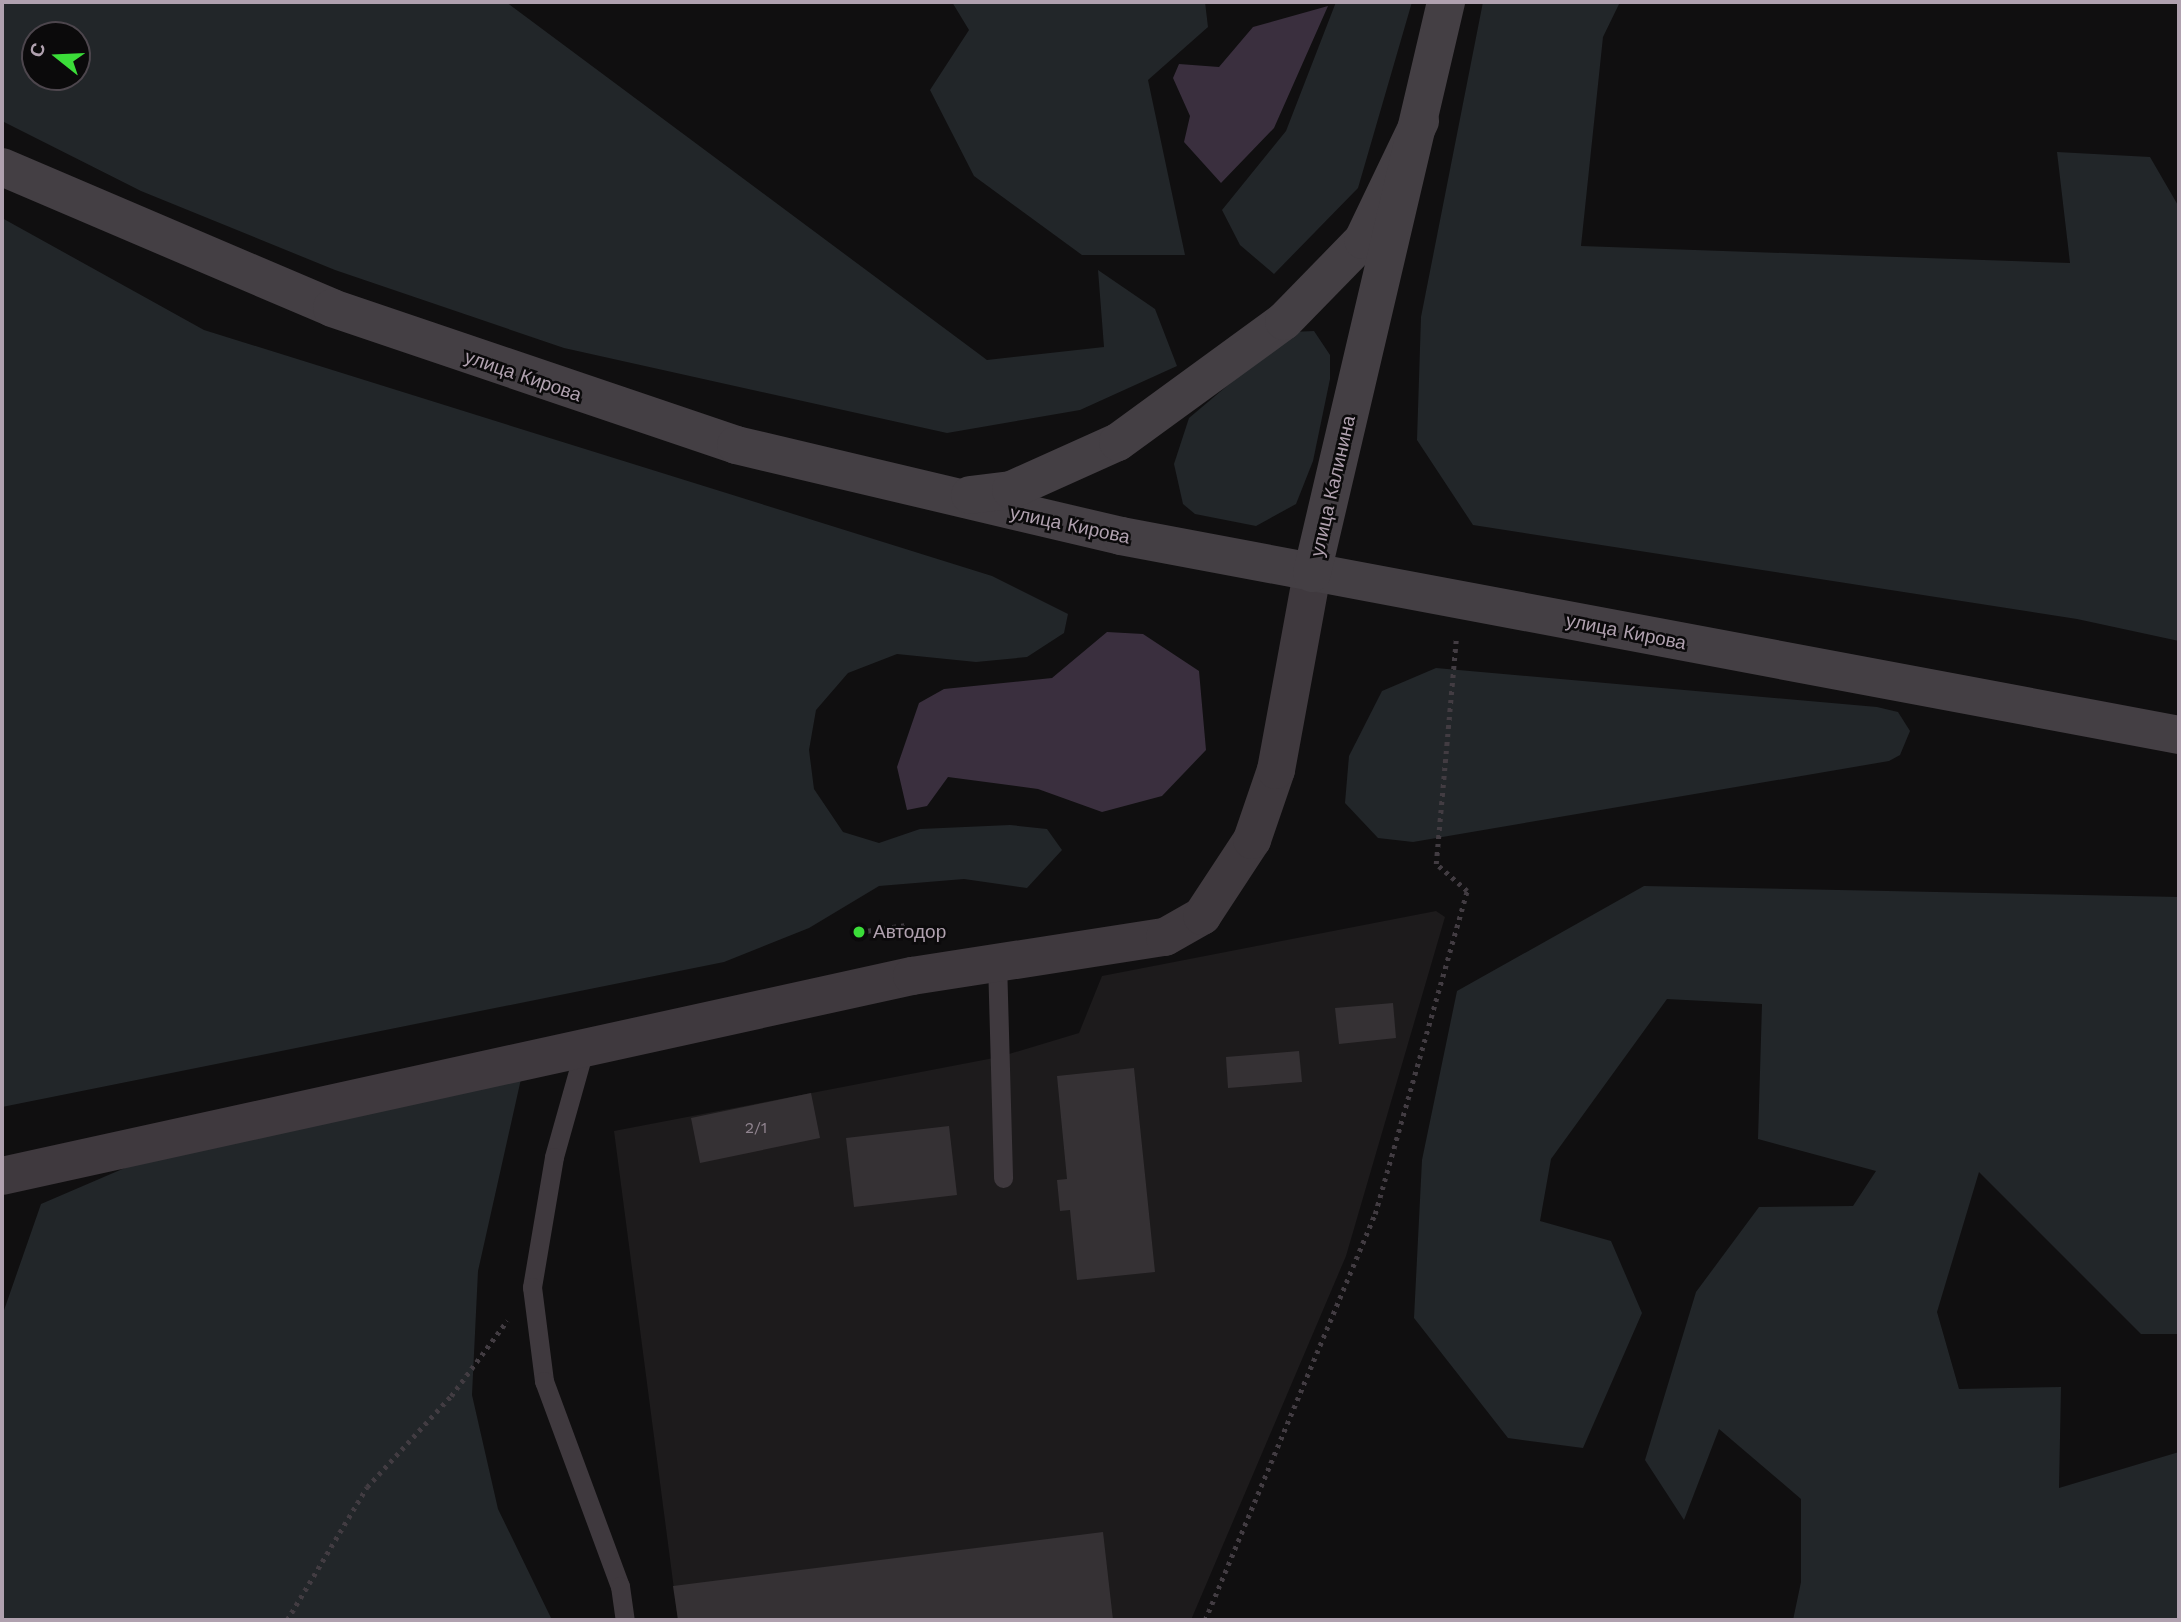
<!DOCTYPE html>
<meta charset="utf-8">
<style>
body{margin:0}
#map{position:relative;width:2181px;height:1622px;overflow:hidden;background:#100f10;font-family:"Work Sans",sans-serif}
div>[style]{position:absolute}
.built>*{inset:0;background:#1d1b1c}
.green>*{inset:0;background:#222629}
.water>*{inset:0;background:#3a2f3e}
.building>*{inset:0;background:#353134}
.path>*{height:4.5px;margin-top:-2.25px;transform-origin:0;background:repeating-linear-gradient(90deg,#423c42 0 3.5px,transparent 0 8.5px)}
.service>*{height:19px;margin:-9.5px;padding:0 9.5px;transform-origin:9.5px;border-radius:9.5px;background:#3f393e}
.tertiary>*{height:38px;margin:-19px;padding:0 19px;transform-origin:19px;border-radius:19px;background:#3f393e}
.secondary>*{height:38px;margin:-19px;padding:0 19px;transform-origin:19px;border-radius:19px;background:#443f44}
.dots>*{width:19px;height:19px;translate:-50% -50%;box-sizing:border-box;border:4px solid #0b0a0b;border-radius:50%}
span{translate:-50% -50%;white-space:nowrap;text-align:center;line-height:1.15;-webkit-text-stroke:5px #0b0a0b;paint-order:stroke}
.number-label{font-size:16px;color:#918590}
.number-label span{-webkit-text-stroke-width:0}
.street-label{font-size:19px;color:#b0a1af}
.poi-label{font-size:19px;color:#b0a1af}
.left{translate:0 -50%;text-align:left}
.frame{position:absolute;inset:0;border:4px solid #b0a1af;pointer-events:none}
.north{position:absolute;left:21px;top:21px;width:70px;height:70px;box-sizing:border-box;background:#0b0a0b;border:2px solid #4d464d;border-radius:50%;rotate:288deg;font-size:19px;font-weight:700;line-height:28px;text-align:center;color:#b0a1af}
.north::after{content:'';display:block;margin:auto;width:24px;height:32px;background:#3bdd39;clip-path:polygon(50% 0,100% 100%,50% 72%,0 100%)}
</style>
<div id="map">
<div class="built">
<div style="clip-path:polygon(1436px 911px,1445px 917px,1346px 1256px,1191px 1620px,678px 1620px,614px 1131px,999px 1057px,1079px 1033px,1102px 976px)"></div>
</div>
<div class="green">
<div style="clip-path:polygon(evenodd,2px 2px,506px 2px,987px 360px,1104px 347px,1098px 270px,1155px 309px,1177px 366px,1080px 410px,947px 433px,564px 348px,335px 270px,141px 191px,2px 121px,2px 2px,77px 35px,77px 77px,35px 77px,35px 35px,77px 35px)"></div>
<div style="clip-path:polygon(952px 2px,1205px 2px,1208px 27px,1148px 80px,1185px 255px,1082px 255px,974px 176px,930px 90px,969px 30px)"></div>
<div style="clip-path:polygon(1336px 2px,1412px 2px,1358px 188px,1274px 274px,1240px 245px,1222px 210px,1286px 131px)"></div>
<div style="clip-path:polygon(1483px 2px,1620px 2px,1603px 37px,1581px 246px,2070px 263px,2057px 152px,2150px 157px,2179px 207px,2179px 641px,2077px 619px,1473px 525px,1417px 440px,1421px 317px)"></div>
<div style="clip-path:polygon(2px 218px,204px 330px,992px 576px,1068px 614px,1064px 633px,1027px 657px,976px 662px,897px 654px,848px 673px,816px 710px,809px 750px,814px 789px,843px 832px,879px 843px,920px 829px,1010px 825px,1047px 829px,1062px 850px,1027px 888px,964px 879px,879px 886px,809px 928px,724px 962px,2px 1107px)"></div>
<div style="clip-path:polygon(1314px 331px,1330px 355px,1330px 379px,1313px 461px,1296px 504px,1256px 526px,1195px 514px,1183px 504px,1174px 464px,1189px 418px,1291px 332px)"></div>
<div style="clip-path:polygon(1436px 668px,1877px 707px,1898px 712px,1910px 731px,1900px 755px,1889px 761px,1413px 842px,1378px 838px,1345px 803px,1349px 756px,1382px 691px)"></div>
<div style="clip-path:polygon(1644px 886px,2179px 897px,2179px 1334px,2141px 1334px,1979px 1172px,1937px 1312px,1959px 1389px,2061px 1387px,2059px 1488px,2179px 1452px,2179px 1620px,1793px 1620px,1801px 1582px,1801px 1499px,1719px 1429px,1684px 1520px,1645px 1460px,1696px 1292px,1759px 1207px,1853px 1206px,1876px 1171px,1758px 1139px,1762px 1004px,1667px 999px,1551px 1159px,1540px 1221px,1611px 1241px,1642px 1313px,1583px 1448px,1508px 1438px,1414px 1318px,1422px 1160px,1457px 991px)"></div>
<div style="clip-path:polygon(523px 1070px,478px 1271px,472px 1395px,498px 1509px,552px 1620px,2px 1620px,2px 1316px,41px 1204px,155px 1155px)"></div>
</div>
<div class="water">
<div style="clip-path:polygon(1328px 6px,1274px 128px,1221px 183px,1184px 142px,1190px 116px,1173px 78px,1179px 64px,1219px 67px,1253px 27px)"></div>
<div style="clip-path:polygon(1107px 632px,1143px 634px,1199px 671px,1206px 750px,1162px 796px,1102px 812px,1038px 789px,948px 777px,927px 806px,907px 810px,897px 767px,919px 703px,944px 689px,1052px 678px)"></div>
</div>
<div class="building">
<div style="clip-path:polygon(1393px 1003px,1396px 1038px,1339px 1044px,1335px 1008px)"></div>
<div style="clip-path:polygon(1299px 1051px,1302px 1082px,1228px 1088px,1226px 1057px)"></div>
<div style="clip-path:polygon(1134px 1068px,1155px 1272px,1077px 1280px,1070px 1210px,1060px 1211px,1057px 1180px,1067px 1179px,1057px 1076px)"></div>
<div style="clip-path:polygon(811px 1093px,820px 1138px,700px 1163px,691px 1118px)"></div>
<div style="clip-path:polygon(949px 1126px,957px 1195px,854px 1207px,846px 1138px)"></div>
<div style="clip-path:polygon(1103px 1532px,1113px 1620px,678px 1620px,673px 1586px)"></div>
</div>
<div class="path">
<div style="left:859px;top:932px;width:48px;rotate:-8.5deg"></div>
<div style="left:287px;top:1620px;width:155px;rotate:-59deg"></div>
<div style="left:367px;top:1487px;width:124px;rotate:-47.3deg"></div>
<div style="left:451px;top:1396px;width:94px;rotate:-53.3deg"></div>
<div style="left:1205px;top:1620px;width:440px;rotate:-67.3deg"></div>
<div style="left:1375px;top:1214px;width:336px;rotate:-74.1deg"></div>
<div style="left:1467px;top:891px;width:41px;rotate:-138.9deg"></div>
<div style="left:1436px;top:864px;width:227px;rotate:-84.9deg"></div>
</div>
<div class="service">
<div style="left:997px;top:961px;width:217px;rotate:88.4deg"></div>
<div style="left:584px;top:1050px;width:111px;rotate:105.7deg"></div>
<div style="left:554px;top:1157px;width:132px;rotate:99.6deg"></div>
<div style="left:532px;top:1287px;width:95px;rotate:82.7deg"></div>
<div style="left:544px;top:1381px;width:219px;rotate:69.7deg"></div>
<div style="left:620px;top:1586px;width:34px;rotate:82deg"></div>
</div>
<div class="tertiary">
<div style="left:2px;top:1176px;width:932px;rotate:-12.4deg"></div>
<div style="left:912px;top:976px;width:256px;rotate:-8.8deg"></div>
<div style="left:1165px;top:937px;width:43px;rotate:-29.6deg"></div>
<div style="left:1202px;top:916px;width:91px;rotate:-56.7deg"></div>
<div style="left:1252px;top:840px;width:74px;rotate:-71.1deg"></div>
<div style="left:1276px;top:770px;width:200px;rotate:-79.6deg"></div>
</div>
<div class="secondary">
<div style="left:2px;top:167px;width:359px;rotate:23.1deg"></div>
<div style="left:332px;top:308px;width:427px;rotate:18.7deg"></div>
<div style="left:736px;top:445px;width:396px;rotate:13.3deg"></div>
<div style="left:1121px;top:536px;width:1077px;rotate:10.65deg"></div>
<div style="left:970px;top:495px;width:41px;rotate:-7deg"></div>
<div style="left:1011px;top:490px;width:117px;rotate:-24.2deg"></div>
<div style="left:1118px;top:442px;width:205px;rotate:-36.1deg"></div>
<div style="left:1284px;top:321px;width:113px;rotate:-45.7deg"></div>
<div style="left:1363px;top:240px;width:132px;rotate:-64.4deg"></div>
<div style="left:1312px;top:573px;width:587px;rotate:-76.79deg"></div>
</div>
<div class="dots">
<div style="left:859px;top:932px;background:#3bdd39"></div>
</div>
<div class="number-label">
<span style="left:756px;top:1128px">2/1</span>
</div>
<div class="street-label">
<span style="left:523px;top:376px;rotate:19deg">улица Кирова</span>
<span style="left:1333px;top:486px;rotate:-77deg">улица Калинина</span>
<span style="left:1070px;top:525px;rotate:12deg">улица Кирова</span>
<span style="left:1626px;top:632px;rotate:11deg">улица Кирова</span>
</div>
<div class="poi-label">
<span class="left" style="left:873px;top:932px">Автодор</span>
</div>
<div class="frame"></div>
<div class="north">С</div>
</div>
